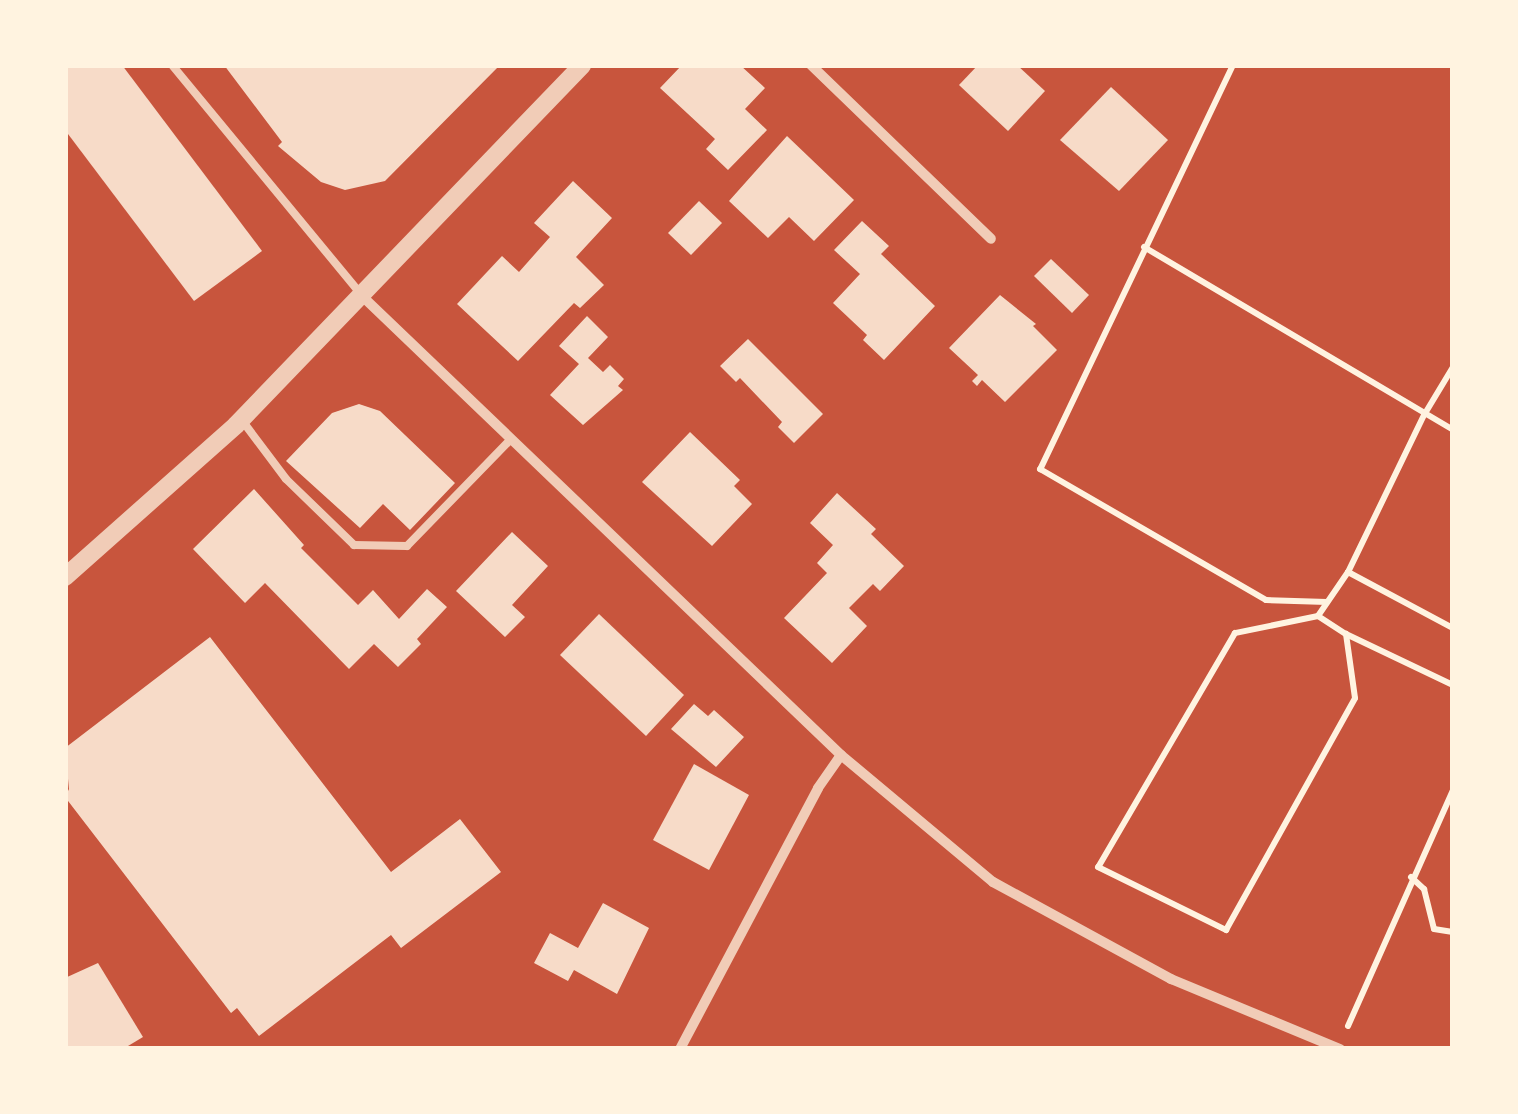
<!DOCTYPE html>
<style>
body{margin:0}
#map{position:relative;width:1518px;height:1114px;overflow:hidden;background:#c8553d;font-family:"Public Sans",sans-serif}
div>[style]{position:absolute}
.building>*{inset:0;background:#f7dbc8}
.path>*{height:6px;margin:-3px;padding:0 3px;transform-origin:3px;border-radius:3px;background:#fff3e0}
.service>*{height:8px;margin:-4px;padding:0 4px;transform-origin:4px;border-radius:4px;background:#f1ccb7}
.minor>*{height:10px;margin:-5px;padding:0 5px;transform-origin:5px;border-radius:5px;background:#f1ccb7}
.tertiary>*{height:18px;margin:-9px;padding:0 9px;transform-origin:9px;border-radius:9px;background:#f1ccb7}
span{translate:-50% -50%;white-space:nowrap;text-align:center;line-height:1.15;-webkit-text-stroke:9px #fff3e0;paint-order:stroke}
.frame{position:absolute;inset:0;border:68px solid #fff3e0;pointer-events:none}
</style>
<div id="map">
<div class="building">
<div style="clip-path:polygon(65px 65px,122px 65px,262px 251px,194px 301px,65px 130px)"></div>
<div style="clip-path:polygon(224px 65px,500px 65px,385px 181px,345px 190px,321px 182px,278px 146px,282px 142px)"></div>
<div style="clip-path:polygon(682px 65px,740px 65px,765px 88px,745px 109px,767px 130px,728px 170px,706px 149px,715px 139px,660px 88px)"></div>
<div style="clip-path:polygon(978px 65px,1017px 65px,1045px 91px,1008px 131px,959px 85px)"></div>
<div style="clip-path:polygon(1111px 87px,1168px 140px,1119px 191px,1060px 140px)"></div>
<div style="clip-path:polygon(787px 136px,854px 200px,814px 241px,789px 217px,768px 238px,729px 201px)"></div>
<div style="clip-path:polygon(573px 181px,612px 218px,576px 257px,604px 285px,580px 308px,574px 303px,518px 361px,457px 304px,502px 256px,519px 272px,550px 237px,534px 223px)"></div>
<div style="clip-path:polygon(699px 201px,722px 223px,691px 255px,668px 233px)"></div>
<div style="clip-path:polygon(862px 221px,889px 246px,881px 254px,935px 306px,884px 360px,863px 340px,867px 335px,833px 303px,860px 274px,834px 250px)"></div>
<div style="clip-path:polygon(1051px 259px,1089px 295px,1072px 313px,1034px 276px)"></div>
<div style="clip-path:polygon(1000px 295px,1036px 324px,1033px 326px,1057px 350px,1005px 402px,982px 380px,977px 386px,972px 381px,978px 375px,949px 348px)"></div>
<div style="clip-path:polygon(587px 316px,608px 337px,588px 358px,603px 372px,610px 365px,624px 379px,618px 386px,623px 390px,583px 425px,550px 395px,579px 364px,559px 346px)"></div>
<div style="clip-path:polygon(748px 339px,823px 414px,794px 443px,778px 427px,782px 422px,740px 378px,736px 382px,720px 366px)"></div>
<div style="clip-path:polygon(359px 404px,380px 411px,455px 483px,410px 530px,383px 504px,360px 528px,286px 461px,332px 413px)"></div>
<div style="clip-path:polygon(690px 432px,740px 480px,734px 486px,752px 504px,712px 546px,642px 482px)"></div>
<div style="clip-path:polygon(254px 489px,304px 545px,301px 548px,358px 605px,373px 590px,399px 619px,427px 589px,447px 607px,417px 639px,421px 644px,398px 667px,374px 644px,349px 669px,265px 583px,245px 603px,193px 549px)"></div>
<div style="clip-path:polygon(837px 493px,876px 529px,871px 534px,904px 566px,880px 591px,873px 584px,849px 608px,867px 626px,832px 663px,784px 618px,827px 573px,817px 563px,833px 545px,810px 523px)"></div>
<div style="clip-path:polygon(512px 532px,548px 566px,512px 605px,525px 617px,505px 637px,456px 591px)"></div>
<div style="clip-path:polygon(599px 614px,684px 695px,646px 736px,560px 655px)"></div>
<div style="clip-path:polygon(210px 637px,391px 872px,460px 819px,501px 872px,401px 948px,391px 935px,259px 1036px,237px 1008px,231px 1013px,65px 797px,69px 789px,65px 748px)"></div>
<div style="clip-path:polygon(694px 704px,708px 716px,714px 710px,744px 737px,716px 767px,671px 729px)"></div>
<div style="clip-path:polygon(694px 764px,749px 795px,709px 870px,653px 840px)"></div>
<div style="clip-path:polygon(603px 903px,649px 928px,617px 994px,574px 970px,568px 981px,534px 963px,550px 933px,578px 948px)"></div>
<div style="clip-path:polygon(98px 963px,143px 1037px,123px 1049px,65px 1049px,65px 978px)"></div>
</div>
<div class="path">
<div style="left:1233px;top:65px;width:448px;rotate:115.5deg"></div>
<div style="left:1040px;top:469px;width:261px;rotate:30.1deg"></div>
<div style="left:1266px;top:600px;width:61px;rotate:1.9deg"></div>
<div style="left:1144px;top:247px;width:359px;rotate:30.6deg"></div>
<div style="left:1453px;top:367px;width:56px;rotate:121.1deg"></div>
<div style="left:1424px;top:415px;width:174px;rotate:115.8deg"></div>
<div style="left:1348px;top:572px;width:53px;rotate:124.3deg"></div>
<div style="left:1318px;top:616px;width:33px;rotate:33deg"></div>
<div style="left:1346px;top:634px;width:119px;rotate:25.5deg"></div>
<div style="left:1348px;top:572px;width:119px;rotate:28.1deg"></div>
<div style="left:1318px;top:616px;width:85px;rotate:168.4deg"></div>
<div style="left:1235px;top:633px;width:271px;rotate:120.3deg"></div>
<div style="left:1098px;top:867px;width:143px;rotate:26.2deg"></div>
<div style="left:1226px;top:930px;width:265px;rotate:-60.9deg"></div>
<div style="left:1355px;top:698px;width:65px;rotate:-98deg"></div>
<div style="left:1411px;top:877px;width:18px;rotate:43deg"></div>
<div style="left:1424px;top:889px;width:41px;rotate:76deg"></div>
<div style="left:1434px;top:929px;width:19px;rotate:9deg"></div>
<div style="left:1348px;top:1026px;width:258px;rotate:-66deg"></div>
</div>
<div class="service">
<div style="left:172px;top:65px;width:296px;rotate:50.5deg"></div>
<div style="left:241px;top:419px;width:75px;rotate:53.1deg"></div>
<div style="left:286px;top:479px;width:95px;rotate:44.1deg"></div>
<div style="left:354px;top:545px;width:53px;rotate:1.1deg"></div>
<div style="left:407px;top:546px;width:148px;rotate:-45.8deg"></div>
</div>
<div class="minor">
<div style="left:811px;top:65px;width:250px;rotate:44deg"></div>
<div style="left:361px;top:295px;width:665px;rotate:43.78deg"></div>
<div style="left:841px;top:755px;width:198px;rotate:39.9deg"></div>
<div style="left:993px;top:882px;width:203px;rotate:28.6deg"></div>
<div style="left:1171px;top:979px;width:183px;rotate:22.5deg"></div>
<div style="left:680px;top:1049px;width:295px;rotate:-62.1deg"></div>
<div style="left:818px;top:788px;width:40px;rotate:-55.1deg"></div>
</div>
<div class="tertiary">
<div style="left:65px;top:577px;width:229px;rotate:-41.6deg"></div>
<div style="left:236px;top:425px;width:499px;rotate:-46.1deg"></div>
</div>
<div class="frame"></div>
</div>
